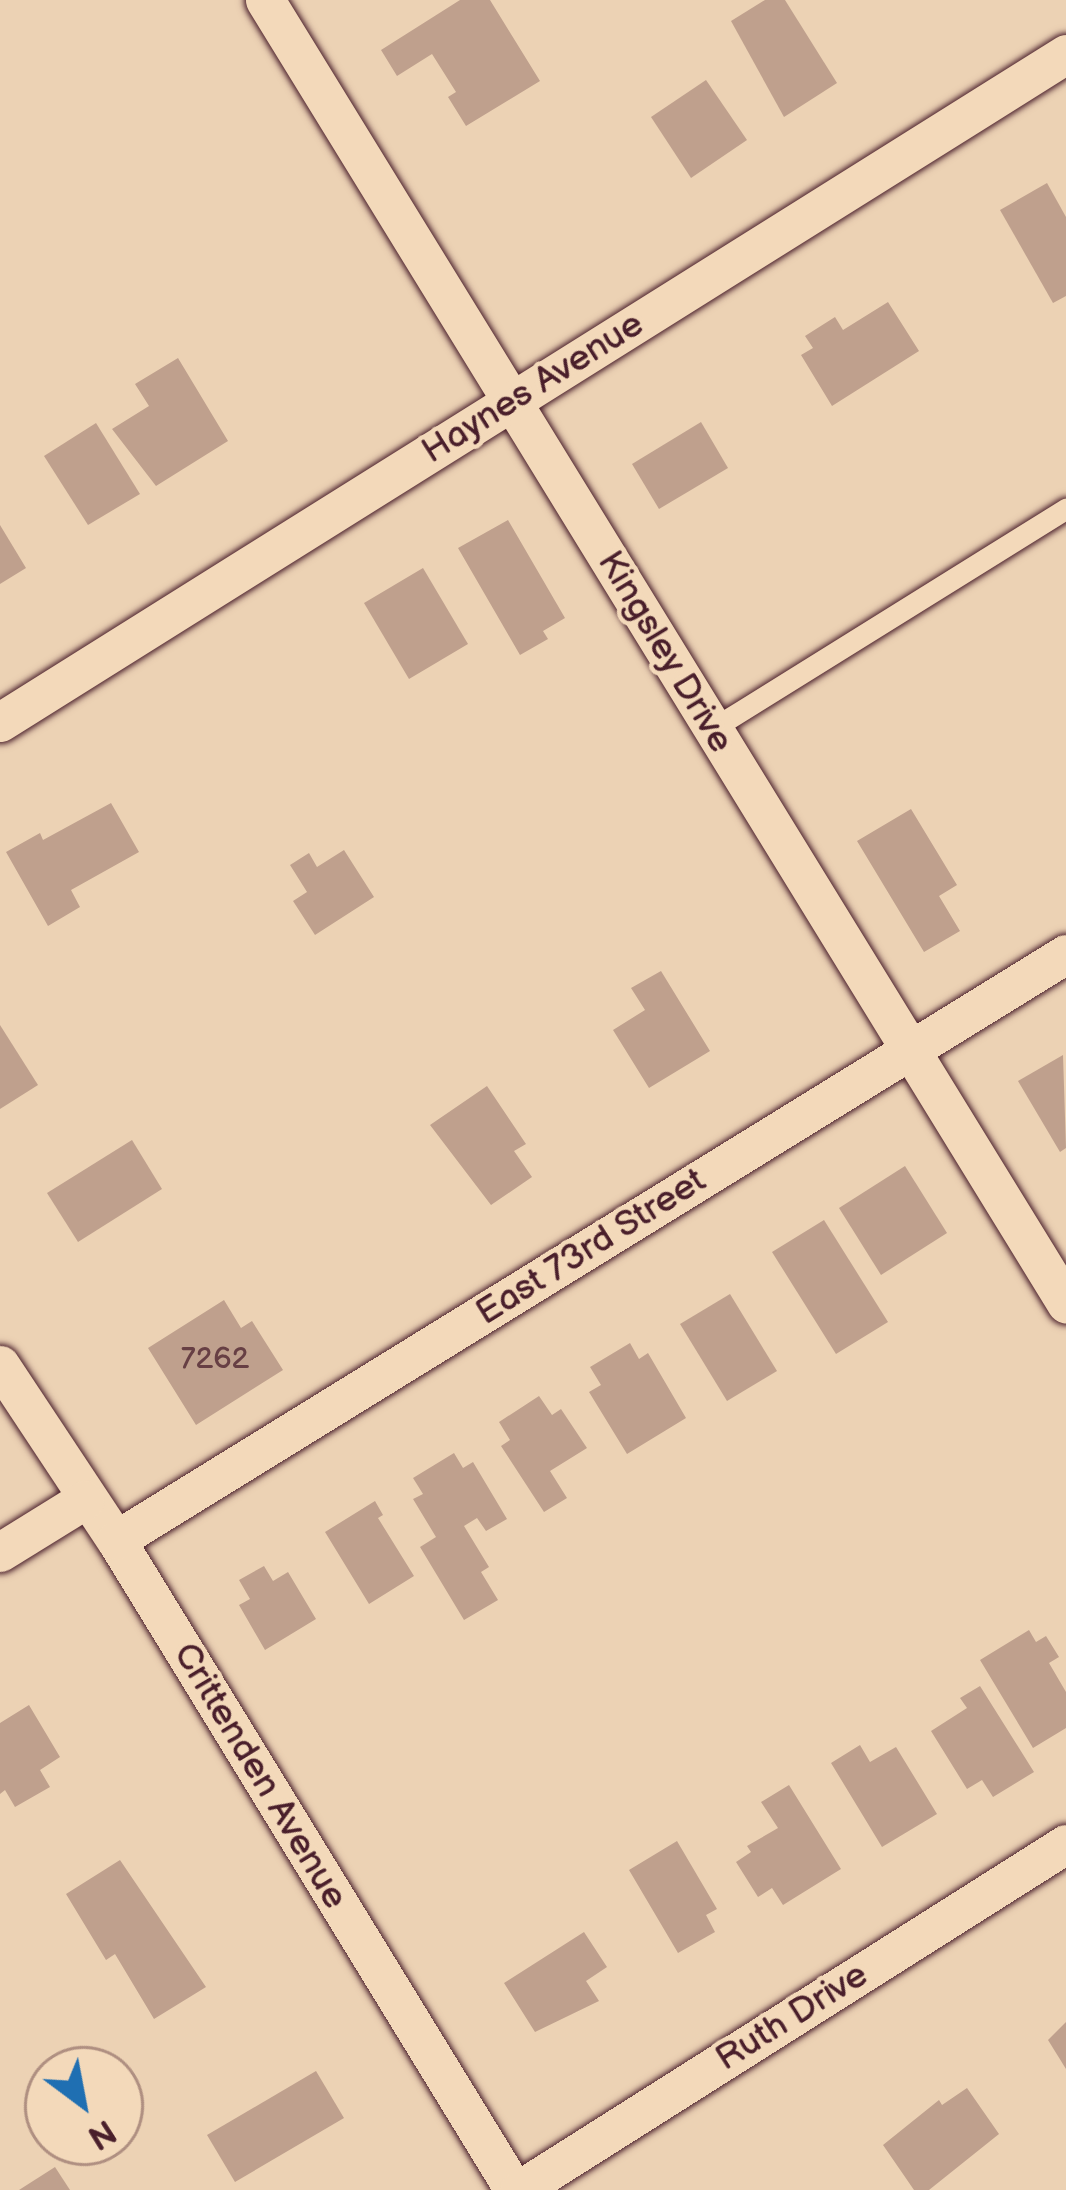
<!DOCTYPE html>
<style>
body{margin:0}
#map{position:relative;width:1066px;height:2190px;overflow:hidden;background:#ecd2b4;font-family:"Balsamiq Sans",sans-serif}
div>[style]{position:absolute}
.building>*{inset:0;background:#bfa08d}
.roads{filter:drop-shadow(0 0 3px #4a1f2b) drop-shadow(0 0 3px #4a1f2b)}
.service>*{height:21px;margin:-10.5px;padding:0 10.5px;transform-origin:10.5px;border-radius:10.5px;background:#f3d9ba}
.minor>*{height:39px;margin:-19.5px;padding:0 19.5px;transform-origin:19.5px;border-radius:19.5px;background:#f3d9ba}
span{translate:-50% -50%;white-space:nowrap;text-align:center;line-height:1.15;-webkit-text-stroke:9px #f3d9ba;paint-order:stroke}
.number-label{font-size:30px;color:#673f44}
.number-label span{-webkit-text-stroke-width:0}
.street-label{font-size:36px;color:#4a1f2b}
.north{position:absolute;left:24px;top:2046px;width:120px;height:120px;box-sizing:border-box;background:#f3d9ba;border:3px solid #af8f81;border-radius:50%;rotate:148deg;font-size:33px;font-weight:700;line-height:48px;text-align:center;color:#4a1f2b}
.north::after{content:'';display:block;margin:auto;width:42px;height:54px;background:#1f6fb2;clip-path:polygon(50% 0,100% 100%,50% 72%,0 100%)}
</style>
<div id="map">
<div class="building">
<div style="clip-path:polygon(460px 0,490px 0,540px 81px,466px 126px,448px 97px,456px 92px,432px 54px,397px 76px,381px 50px)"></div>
<div style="clip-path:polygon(765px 0,785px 0,837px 83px,784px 117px,731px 21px)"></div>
<div style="clip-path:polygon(706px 80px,747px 140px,691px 178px,651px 117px)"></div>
<div style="clip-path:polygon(1047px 183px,1066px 217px,1066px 296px,1053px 303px,1000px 210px)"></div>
<div style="clip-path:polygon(888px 302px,919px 351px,832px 406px,801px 355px,813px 348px,805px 336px,835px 317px,843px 330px)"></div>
<div style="clip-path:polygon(178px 358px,228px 441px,156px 486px,112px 429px,149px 406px,135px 384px)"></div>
<div style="clip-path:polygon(701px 422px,728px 468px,659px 509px,632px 464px)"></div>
<div style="clip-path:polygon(96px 423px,140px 494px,88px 525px,44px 456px)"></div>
<div style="clip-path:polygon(508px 520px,565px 618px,543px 631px,548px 639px,520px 655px,458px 548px)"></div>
<div style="clip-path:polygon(0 525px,26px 568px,0 584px)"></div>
<div style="clip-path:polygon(423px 568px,468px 644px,409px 679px,364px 603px)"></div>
<div style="clip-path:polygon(111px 803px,139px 852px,71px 890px,80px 907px,48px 926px,6px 852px,40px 833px,43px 840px)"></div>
<div style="clip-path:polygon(911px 809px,957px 885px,939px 896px,960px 931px,924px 952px,857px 841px)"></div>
<div style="clip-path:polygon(344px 850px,374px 897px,315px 935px,293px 901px,307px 892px,290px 865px,309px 853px,317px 867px)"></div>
<div style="clip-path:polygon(661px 971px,710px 1051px,649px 1088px,613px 1030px,645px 1010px,631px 988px)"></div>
<div style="clip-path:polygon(0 1025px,38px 1085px,0 1109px)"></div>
<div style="clip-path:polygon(1063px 1055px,1066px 1148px,1060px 1152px,1018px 1081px)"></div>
<div style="clip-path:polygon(487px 1086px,526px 1144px,514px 1151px,532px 1177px,491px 1205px,430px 1125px)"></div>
<div style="clip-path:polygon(132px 1140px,162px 1189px,78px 1242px,47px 1193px)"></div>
<div style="clip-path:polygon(905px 1166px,947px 1233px,881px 1275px,839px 1208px)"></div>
<div style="clip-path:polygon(824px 1220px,888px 1322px,836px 1354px,772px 1252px)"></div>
<div style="clip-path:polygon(730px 1294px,777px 1371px,727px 1401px,680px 1324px)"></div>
<div style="clip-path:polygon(224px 1300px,241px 1328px,252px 1321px,283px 1370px,196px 1425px,148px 1348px)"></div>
<div style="clip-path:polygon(630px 1343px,639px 1359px,648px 1353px,686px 1418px,627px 1454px,589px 1392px,601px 1385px,590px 1367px)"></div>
<div style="clip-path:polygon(539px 1396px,552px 1415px,561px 1409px,587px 1448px,550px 1471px,567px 1498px,544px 1512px,501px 1446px,510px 1440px,499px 1422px)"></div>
<div style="clip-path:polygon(454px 1453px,463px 1468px,473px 1462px,507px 1519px,486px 1531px,477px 1518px,464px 1526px,489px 1567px,481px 1572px,498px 1600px,464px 1620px,420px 1547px,436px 1537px,413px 1499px,423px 1494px,413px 1478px)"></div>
<div style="clip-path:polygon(375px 1501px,383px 1515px,378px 1518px,414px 1576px,369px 1604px,325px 1532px)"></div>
<div style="clip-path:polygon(264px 1566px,273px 1581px,288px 1572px,316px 1619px,265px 1650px,239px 1605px,250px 1599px,239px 1580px)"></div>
<div style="clip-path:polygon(1029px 1630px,1036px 1642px,1046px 1636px,1059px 1657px,1049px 1663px,1066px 1692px,1066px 1728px,1033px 1748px,980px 1660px)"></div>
<div style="clip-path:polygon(980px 1686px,1034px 1772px,993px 1797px,982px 1780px,967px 1789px,931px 1731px,967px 1708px,960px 1698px)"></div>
<div style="clip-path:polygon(29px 1705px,60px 1757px,40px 1770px,50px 1787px,15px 1807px,5px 1790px,0 1794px,0 1723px)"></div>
<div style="clip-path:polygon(860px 1745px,870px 1762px,896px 1747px,937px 1814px,882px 1847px,831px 1763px)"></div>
<div style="clip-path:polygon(789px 1785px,841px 1869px,783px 1905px,772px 1888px,758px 1897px,736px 1862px,751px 1852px,747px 1846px,778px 1828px,761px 1802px)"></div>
<div style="clip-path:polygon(677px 1841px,717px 1909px,706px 1915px,715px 1932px,678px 1953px,629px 1870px)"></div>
<div style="clip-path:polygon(120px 1860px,206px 1987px,154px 2019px,115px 1954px,106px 1960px,66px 1894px)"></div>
<div style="clip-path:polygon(584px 1932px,607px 1967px,586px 1981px,599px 2001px,535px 2032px,504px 1983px)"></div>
<div style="clip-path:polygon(1066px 2022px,1066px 2069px,1048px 2040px)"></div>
<div style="clip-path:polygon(316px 2071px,344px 2118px,235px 2182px,207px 2135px)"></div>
<div style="clip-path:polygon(967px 2088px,999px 2134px,929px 2190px,914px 2190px,883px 2145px,939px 2100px,942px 2105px)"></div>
<div style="clip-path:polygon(55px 2167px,70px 2190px,19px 2190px)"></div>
</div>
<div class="roads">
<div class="service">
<div style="left:712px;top:729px;width:417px;rotate:-31.9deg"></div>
</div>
<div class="minor">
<div style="left:265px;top:0;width:1530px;rotate:58.42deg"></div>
<div style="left:0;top:722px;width:1258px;rotate:-32.07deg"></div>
<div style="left:0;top:1365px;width:210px;rotate:56.5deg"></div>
<div style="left:116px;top:1540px;width:762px;rotate:58.52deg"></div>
<div style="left:116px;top:1540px;width:1116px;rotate:-31.67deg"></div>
<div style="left:0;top:1552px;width:99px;rotate:-31.8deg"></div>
<div style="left:519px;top:2190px;width:647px;rotate:-32.32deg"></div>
</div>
</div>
<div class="number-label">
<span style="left:215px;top:1359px">7262</span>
</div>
<div class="street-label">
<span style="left:533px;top:388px;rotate:-32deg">Haynes Avenue</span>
<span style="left:665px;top:652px;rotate:59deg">Kingsley Drive</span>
<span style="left:591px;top:1247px;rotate:-32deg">East 73rd Street</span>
<span style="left:260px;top:1776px;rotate:59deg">Crittenden Avenue</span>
<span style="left:792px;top:2017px;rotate:-32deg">Ruth Drive</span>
</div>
<div class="north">N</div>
</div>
